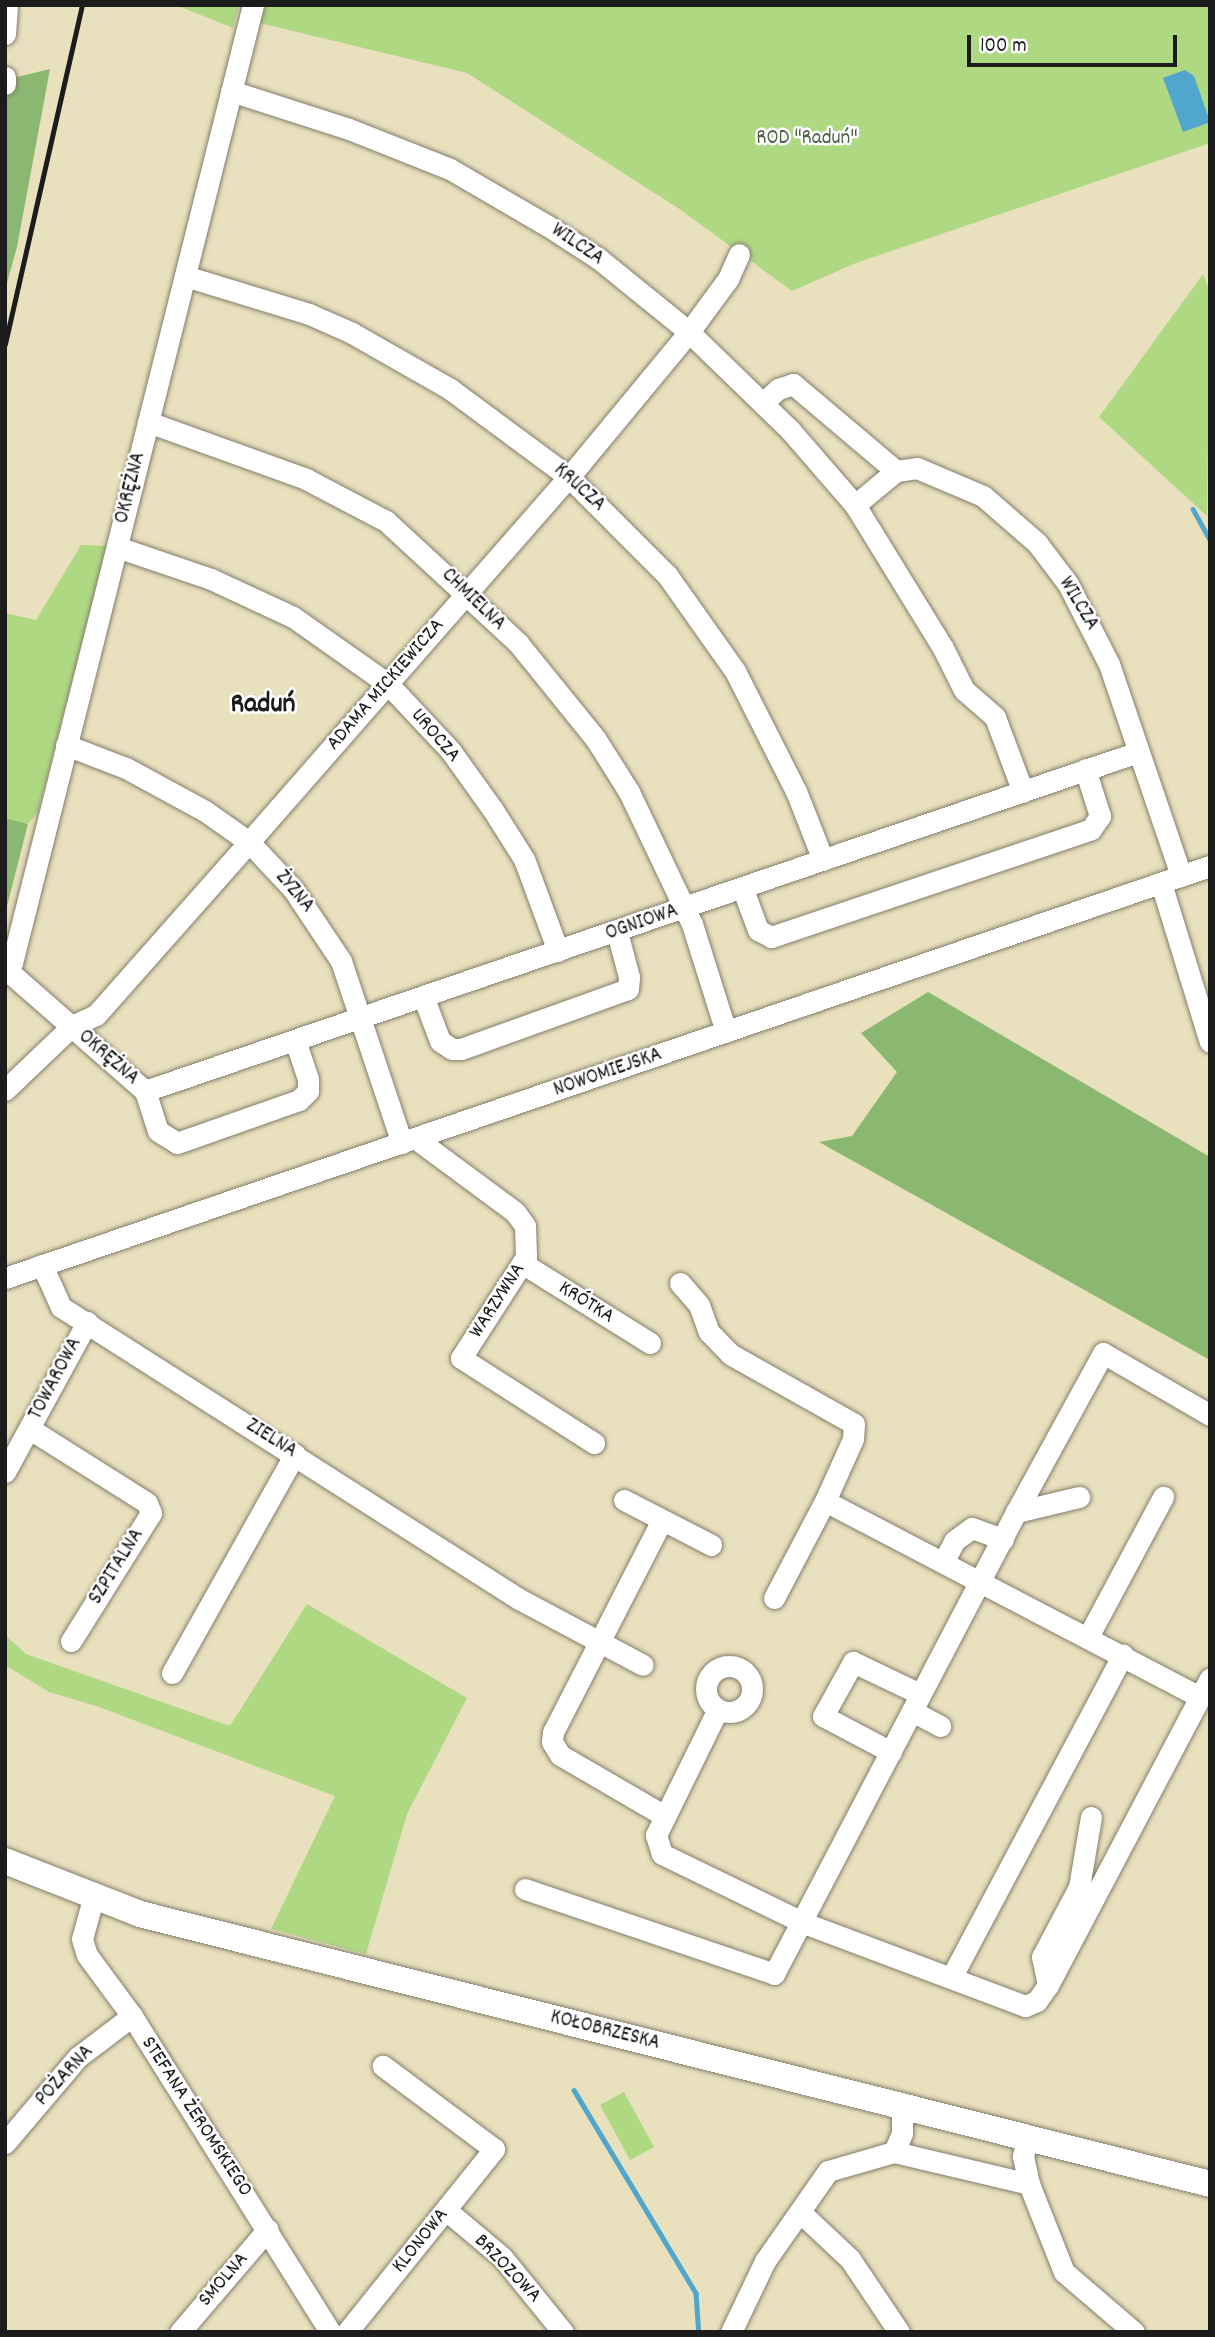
<!DOCTYPE html>
<meta charset="utf-8">
<style>
body{margin:0}
#map{position:relative;width:1215px;height:2337px;overflow:hidden;background:#e9e0bd;font-family:Dekko,sans-serif}
div>[style]{position:absolute}
.green>*{inset:0;background:#afd883}
.forest>*{inset:0;background:#8bb871}
.water>*{inset:0;background:#51a6cd}
.stream>*{height:4.5px;margin:-2.25px;padding:0 2.25px;transform-origin:2.25px;border-radius:2.25px;background:#51a6cd}
.roads{filter:drop-shadow(0 0 2px #827e6c) drop-shadow(0 0 2px #827e6c)}
.minor>*{height:21px;margin:-10.5px;padding:0 10.5px;transform-origin:10.5px;border-radius:10.5px;background:#fff}
.minor>.ring{margin:-10.5px;padding:0;box-sizing:content-box;background:none;border:21px solid #fff;border-radius:50%}
.major>*{height:26px;margin:-13px;padding:0 13px;transform-origin:13px;border-radius:13px;background:#fff}
.rail>*{height:4.5px;margin:-2.25px;padding:0 2.25px;transform-origin:2.25px;border-radius:2.25px;background:#1c1c1c}
span{translate:-50% -50%;white-space:nowrap;text-align:center;line-height:1.15;-webkit-text-stroke:5px #fff;paint-order:stroke}
.park-label{font-size:21px;color:#4f5e40}
.street-label{font-size:21px;color:#1c1c1c}
.district-label{font-size:28px;color:#1c1c1c;font-weight:700}
.frame{position:absolute;inset:0;border:7px solid #1c1c1c;pointer-events:none}
.scale{position:absolute;left:967px;top:35px;width:210px;height:32px;box-sizing:border-box;border:4px solid #1c1c1c;border-top:0;padding-left:9px;font-size:21px;line-height:24px;white-space:nowrap;color:#1c1c1c;-webkit-text-stroke:5px #fff;paint-order:stroke}
</style>
<div id="map">
<div class="green">
<div style="clip-path:polygon(176px 5px,239px 5px,233px 28px)"></div>
<div style="clip-path:polygon(264px 5px,1210px 5px,1210px 143px,856px 263px,792px 291px,678px 208px,467px 73px,260px 23px)"></div>
<div style="clip-path:polygon(1203px 274px,1210px 293px,1207px 516px,1099px 417px)"></div>
<div style="clip-path:polygon(81px 545px,107px 546px,38px 812px,28px 824px,5px 818px,5px 613px,36px 620px)"></div>
<div style="clip-path:polygon(307px 1604px,467px 1698px,407px 1814px,366px 1954px,271px 1929px,335px 1796px,99px 1707px,49px 1692px,5px 1665px,5px 1635px,26px 1654px,230px 1726px)"></div>
<div style="clip-path:polygon(624px 2092px,654px 2147px,630px 2160px,600px 2105px)"></div>
</div>
<div class="forest">
<div style="clip-path:polygon(50px 69px,17px 247px,5px 290px,5px 80px)"></div>
<div style="clip-path:polygon(5px 818px,28px 824px,5px 914px)"></div>
<div style="clip-path:polygon(928px 992px,1210px 1157px,1210px 1360px,819px 1142px,852px 1136px,897px 1072px,861px 1033px)"></div>
</div>
<div class="water">
<div style="clip-path:polygon(1185px 70px,1194px 76px,1208px 116px,1208px 123px,1183px 132px,1163px 78px)"></div>
</div>
<div class="stream">
<div style="left:1193px;top:509px;width:35px;rotate:61deg"></div>
<div style="left:574px;top:2090px;width:237px;rotate:59deg"></div>
<div style="left:696px;top:2293px;width:39px;rotate:86deg"></div>
</div>
<div class="roads">
<div class="minor">
<div style="left:5px;top:34px;width:29px;rotate:-86deg"></div>
<div style="left:5px;top:77px;width:7px;rotate:90deg"></div>
<div style="left:231px;top:91px;width:124px;rotate:17.9deg"></div>
<div style="left:349px;top:129px;width:109px;rotate:21.6deg"></div>
<div style="left:450px;top:169px;width:113px;rotate:30.2deg"></div>
<div style="left:548px;top:226px;width:61px;rotate:32.9deg"></div>
<div style="left:599px;top:259px;width:116px;rotate:39deg"></div>
<div style="left:689px;top:332px;width:141px;rotate:44.1deg"></div>
<div style="left:790px;top:430px;width:99px;rotate:49.1deg"></div>
<div style="left:185px;top:276px;width:130px;rotate:17deg"></div>
<div style="left:309px;top:314px;width:47px;rotate:23.8deg"></div>
<div style="left:352px;top:333px;width:113px;rotate:29.7deg"></div>
<div style="left:450px;top:389px;width:148px;rotate:36.5deg"></div>
<div style="left:569px;top:477px;width:139px;rotate:45deg"></div>
<div style="left:667px;top:575px;width:118px;rotate:54.7deg"></div>
<div style="left:735px;top:671px;width:135px;rotate:63.1deg"></div>
<div style="left:796px;top:791px;width:74px;rotate:68.6deg"></div>
<div style="left:763px;top:403px;width:21px;rotate:-43deg"></div>
<div style="left:778px;top:389px;width:16px;rotate:-18deg"></div>
<div style="left:793px;top:384px;width:135px;rotate:40.2deg"></div>
<div style="left:148px;top:422px;width:168px;rotate:19.8deg"></div>
<div style="left:306px;top:479px;width:90px;rotate:27.7deg"></div>
<div style="left:386px;top:521px;width:180px;rotate:42.7deg"></div>
<div style="left:518px;top:643px;width:122px;rotate:51deg"></div>
<div style="left:595px;top:738px;width:64px;rotate:57.8deg"></div>
<div style="left:629px;top:792px;width:146px;rotate:64.5deg"></div>
<div style="left:692px;top:924px;width:113px;rotate:72.5deg"></div>
<div style="left:117px;top:547px;width:99px;rotate:18.8deg"></div>
<div style="left:211px;top:579px;width:90px;rotate:24.9deg"></div>
<div style="left:293px;top:617px;width:116px;rotate:35.2deg"></div>
<div style="left:388px;top:684px;width:91px;rotate:46.8deg"></div>
<div style="left:450px;top:750px;width:74px;rotate:54.4deg"></div>
<div style="left:493px;top:810px;width:58px;rotate:57.7deg"></div>
<div style="left:524px;top:859px;width:98px;rotate:69.7deg"></div>
<div style="left:66px;top:745px;width:64px;rotate:21deg"></div>
<div style="left:126px;top:768px;width:90px;rotate:28.6deg"></div>
<div style="left:205px;top:811px;width:54px;rotate:35.2deg"></div>
<div style="left:249px;top:842px;width:64px;rotate:46.9deg"></div>
<div style="left:293px;top:889px;width:87px;rotate:56.3deg"></div>
<div style="left:341px;top:961px;width:192px;rotate:71.5deg"></div>
<div style="left:1023px;top:792px;width:80px;rotate:-110.5deg"></div>
<div style="left:995px;top:717px;width:41px;rotate:-138.9deg"></div>
<div style="left:964px;top:690px;width:47px;rotate:-116.6deg"></div>
<div style="left:943px;top:648px;width:168px;rotate:-121.6deg"></div>
<div style="left:855px;top:505px;width:53px;rotate:-39.7deg"></div>
<div style="left:896px;top:471px;width:21px;rotate:-8deg"></div>
<div style="left:917px;top:468px;width:72px;rotate:23deg"></div>
<div style="left:983px;top:496px;width:72px;rotate:41deg"></div>
<div style="left:1037px;top:543px;width:51px;rotate:52.9deg"></div>
<div style="left:1068px;top:584px;width:90px;rotate:62.9deg"></div>
<div style="left:1109px;top:664px;width:224px;rotate:71.2deg"></div>
<div style="left:1161px;top:883px;width:166px;rotate:72.9deg"></div>
<div style="left:742px;top:887px;width:46px;rotate:69.6deg"></div>
<div style="left:758px;top:930px;width:15px;rotate:28deg"></div>
<div style="left:771px;top:937px;width:338px;rotate:-18.6deg"></div>
<div style="left:1091px;top:829px;width:16px;rotate:-55deg"></div>
<div style="left:1100px;top:816px;width:49px;rotate:-107.7deg"></div>
<div style="left:8px;top:971px;width:182px;rotate:41.2deg"></div>
<div style="left:5px;top:973px;width:12px;rotate:-55deg"></div>
<div style="left:12px;top:963px;width:988px;rotate:-75.88deg"></div>
<div style="left:423px;top:996px;width:48px;rotate:69.3deg"></div>
<div style="left:440px;top:1041px;width:14px;rotate:34deg"></div>
<div style="left:452px;top:1049px;width:9px"></div>
<div style="left:461px;top:1049px;width:177px;rotate:-19.8deg"></div>
<div style="left:628px;top:989px;width:12px;rotate:-85deg"></div>
<div style="left:629px;top:977px;width:47px;rotate:-104.9deg"></div>
<div style="left:5px;top:1090px;width:93px;rotate:-43.7deg"></div>
<div style="left:72px;top:1026px;width:26px;rotate:-25deg"></div>
<div style="left:96px;top:1015px;width:231px;rotate:-48.5deg"></div>
<div style="left:249px;top:842px;width:485px;rotate:-48.8deg"></div>
<div style="left:569px;top:477px;width:188px;rotate:-50.4deg"></div>
<div style="left:689px;top:332px;width:66px;rotate:-53.7deg"></div>
<div style="left:728px;top:279px;width:27px;rotate:-66deg"></div>
<div style="left:145px;top:1091px;width:1049px;rotate:-18.85deg"></div>
<div style="left:145px;top:1091px;width:42px;rotate:72deg"></div>
<div style="left:158px;top:1131px;width:22px;rotate:32deg"></div>
<div style="left:177px;top:1143px;width:129px;rotate:-19.4deg"></div>
<div style="left:299px;top:1100px;width:13px;rotate:-45deg"></div>
<div style="left:308px;top:1091px;width:12px;rotate:-90deg"></div>
<div style="left:308px;top:1079px;width:41px;rotate:-108.4deg"></div>
<div style="left:415px;top:1138px;width:124px;rotate:36.5deg"></div>
<div style="left:515px;top:1212px;width:17px;rotate:54deg"></div>
<div style="left:525px;top:1226px;width:31px;rotate:88deg"></div>
<div style="left:526px;top:1257px;width:120px;rotate:122.8deg"></div>
<div style="left:461px;top:1358px;width:158px;rotate:32.6deg"></div>
<div style="left:522px;top:1263px;width:151px;rotate:32deg"></div>
<div style="left:42px;top:1265px;width:46px;rotate:65.7deg"></div>
<div style="left:61px;top:1307px;width:543px;rotate:32.52deg"></div>
<div style="left:519px;top:1599px;width:140px;rotate:28deg"></div>
<div style="left:5px;top:1278px;width:1273px;rotate:-18.88deg"></div>
<div style="left:680px;top:1283px;width:29px;rotate:49deg"></div>
<div style="left:699px;top:1305px;width:29px;rotate:70deg"></div>
<div style="left:709px;top:1332px;width:30px;rotate:46deg"></div>
<div style="left:730px;top:1354px;width:142px;rotate:29.4deg"></div>
<div style="left:854px;top:1424px;width:15px;rotate:94deg"></div>
<div style="left:853px;top:1439px;width:68px;rotate:114.3deg"></div>
<div style="left:825px;top:1501px;width:423px;rotate:27.6deg"></div>
<div style="left:1200px;top:1697px;width:326px;rotate:117.8deg"></div>
<div style="left:1048px;top:1985px;width:19px;rotate:125deg"></div>
<div style="left:1037px;top:2001px;width:13px;rotate:157deg"></div>
<div style="left:1025px;top:2006px;width:238px;rotate:-159.4deg"></div>
<div style="left:802px;top:1922px;width:156px;rotate:-154.1deg"></div>
<div style="left:662px;top:1854px;width:20px;rotate:-108deg"></div>
<div style="left:656px;top:1835px;width:140px;rotate:-63.8deg"></div>
<div style="left:30px;top:1429px;width:138px;rotate:32.3deg"></div>
<div style="left:147px;top:1503px;width:11px;rotate:68deg"></div>
<div style="left:151px;top:1513px;width:151px;rotate:122deg"></div>
<div style="left:5px;top:1472px;width:171px;rotate:-61.3deg"></div>
<div style="left:624px;top:1500px;width:98px;rotate:27.3deg"></div>
<div style="left:1016px;top:1512px;width:181px;rotate:-61.3deg"></div>
<div style="left:1103px;top:1353px;width:124px;rotate:30.1deg"></div>
<div style="left:662px;top:1520px;width:238px;rotate:117.2deg"></div>
<div style="left:553px;top:1732px;width:10px;rotate:96deg"></div>
<div style="left:552px;top:1742px;width:15px;rotate:58deg"></div>
<div style="left:560px;top:1755px;width:121px;rotate:30.2deg"></div>
<div style="left:944px;top:1561px;width:22px;rotate:-63deg"></div>
<div style="left:954px;top:1541px;width:22px;rotate:-36deg"></div>
<div style="left:972px;top:1528px;width:33px;rotate:20deg"></div>
<div style="left:774px;top:1598px;width:110px;rotate:-62.3deg"></div>
<div style="left:1089px;top:1635px;width:157px;rotate:-61.8deg"></div>
<div class="ring" style="left:706px;top:1666px;width:25px;height:25px"></div>
<div style="left:172px;top:1673px;width:251px;rotate:-60.7deg"></div>
<div style="left:1200px;top:1697px;width:21px;rotate:-62deg"></div>
<div style="left:912px;top:1711px;width:32px;rotate:28deg"></div>
<div style="left:891px;top:1752px;width:77px;rotate:-152.1deg"></div>
<div style="left:823px;top:1716px;width:62px;rotate:-60.9deg"></div>
<div style="left:853px;top:1662px;width:74px;rotate:25.5deg"></div>
<div style="left:525px;top:1889px;width:263px;rotate:18.8deg"></div>
<div style="left:774px;top:1974px;width:522px;rotate:-62.35deg"></div>
<div style="left:1016px;top:1512px;width:65px;rotate:-13.4deg"></div>
<div style="left:93px;top:1899px;width:41px;rotate:105.4deg"></div>
<div style="left:82px;top:1939px;width:17px;rotate:73deg"></div>
<div style="left:87px;top:1955px;width:76px;rotate:53.6deg"></div>
<div style="left:132px;top:2016px;width:373px;rotate:57.9deg"></div>
<div style="left:952px;top:1976px;width:364px;rotate:-62deg"></div>
<div style="left:1048px;top:1985px;width:29px;rotate:-102deg"></div>
<div style="left:1042px;top:1957px;width:79px;rotate:-62.1deg"></div>
<div style="left:1079px;top:1887px;width:71px;rotate:-80.3deg"></div>
<div style="left:1028px;top:2138px;width:19px;rotate:106deg"></div>
<div style="left:1023px;top:2156px;width:29px;rotate:78deg"></div>
<div style="left:5px;top:2143px;width:113px;rotate:-49.7deg"></div>
<div style="left:78px;top:2057px;width:68px;rotate:-37.2deg"></div>
<div style="left:894px;top:2152px;width:21px;rotate:-67deg"></div>
<div style="left:902px;top:2133px;width:27px;rotate:-90deg"></div>
<div style="left:446px;top:2210px;width:73px;rotate:40deg"></div>
<div style="left:502px;top:2257px;width:97px;rotate:50.9deg"></div>
<div style="left:800px;top:2212px;width:69px;rotate:43.2deg"></div>
<div style="left:850px;top:2259px;width:88px;rotate:56.1deg"></div>
<div style="left:180px;top:2332px;width:135px;rotate:-49.5deg"></div>
<div style="left:347px;top:2332px;width:235px;rotate:-51.2deg"></div>
<div style="left:494px;top:2149px;width:139px;rotate:-143.2deg"></div>
<div style="left:731px;top:2332px;width:79px;rotate:-64.4deg"></div>
<div style="left:765px;top:2261px;width:110px;rotate:-55deg"></div>
<div style="left:828px;top:2171px;width:69px;rotate:-16.1deg"></div>
<div style="left:894px;top:2152px;width:139px;rotate:13.3deg"></div>
<div style="left:1029px;top:2184px;width:95px;rotate:68.3deg"></div>
<div style="left:1064px;top:2272px;width:92px;rotate:40.6deg"></div>
</div>
<div class="major">
<div style="left:5px;top:1861px;width:145px;rotate:21.4deg"></div>
<div style="left:140px;top:1914px;width:1104px;rotate:14.16deg"></div>
</div>
</div>
<div class="rail">
<div style="left:5px;top:344px;width:348px;rotate:-77.2deg"></div>
</div>
<div class="park-label">
<span style="left:807px;top:139px">ROD "Raduń"</span>
</div>
<div class="street-label">
<span style="left:577px;top:245px;rotate:34deg">WILCZA</span>
<span style="left:131px;top:488px;rotate:-76deg">OKRĘŻNA</span>
<span style="left:579px;top:488px;rotate:42deg">KRUCZA</span>
<span style="left:473px;top:600px;rotate:44deg">CHMIELNA</span>
<span style="left:1078px;top:604px;rotate:59deg">WILCZA</span>
<span style="left:386px;top:685px;rotate:-49deg">ADAMA MICKIEWICZA</span>
<span style="left:435px;top:736px;rotate:49deg">UROCZA</span>
<span style="left:294px;top:892px;rotate:50deg">ŻYZNA</span>
<span style="left:642px;top:923px;rotate:-19deg">OGNIOWA</span>
<span style="left:108px;top:1058px;rotate:41deg">OKRĘŻNA</span>
<span style="left:608px;top:1073px;rotate:-19deg">NOWOMIEJSKA</span>
<span style="left:498px;top:1301px;rotate:-57deg">WARZYWNA</span>
<span style="left:586px;top:1303px;rotate:32deg">KRÓTKA</span>
<span style="left:56px;top:1379px;rotate:-62deg">TOWAROWA</span>
<span style="left:271px;top:1439px;rotate:32deg">ZIELNA</span>
<span style="left:117px;top:1567px;rotate:-58deg">SZPITALNA</span>
<span style="left:605px;top:2031px;rotate:14deg">KOŁOBRZESKA</span>
<span style="left:65px;top:2076px;rotate:-47deg">POŻARNA</span>
<span style="left:196px;top:2117px;rotate:57deg">STEFANA ŻEROMSKIEGO</span>
<span style="left:421px;top:2241px;rotate:-51deg">KLONOWA</span>
<span style="left:507px;top:2269px;rotate:46deg">BRZOZOWA</span>
<span style="left:224px;top:2280px;rotate:-49deg">SMOLNA</span>
</div>
<div class="district-label">
<span style="left:263px;top:706px">Raduń</span>
</div>
<div class="frame"></div>
<div class="scale">100 m</div>
</div>
